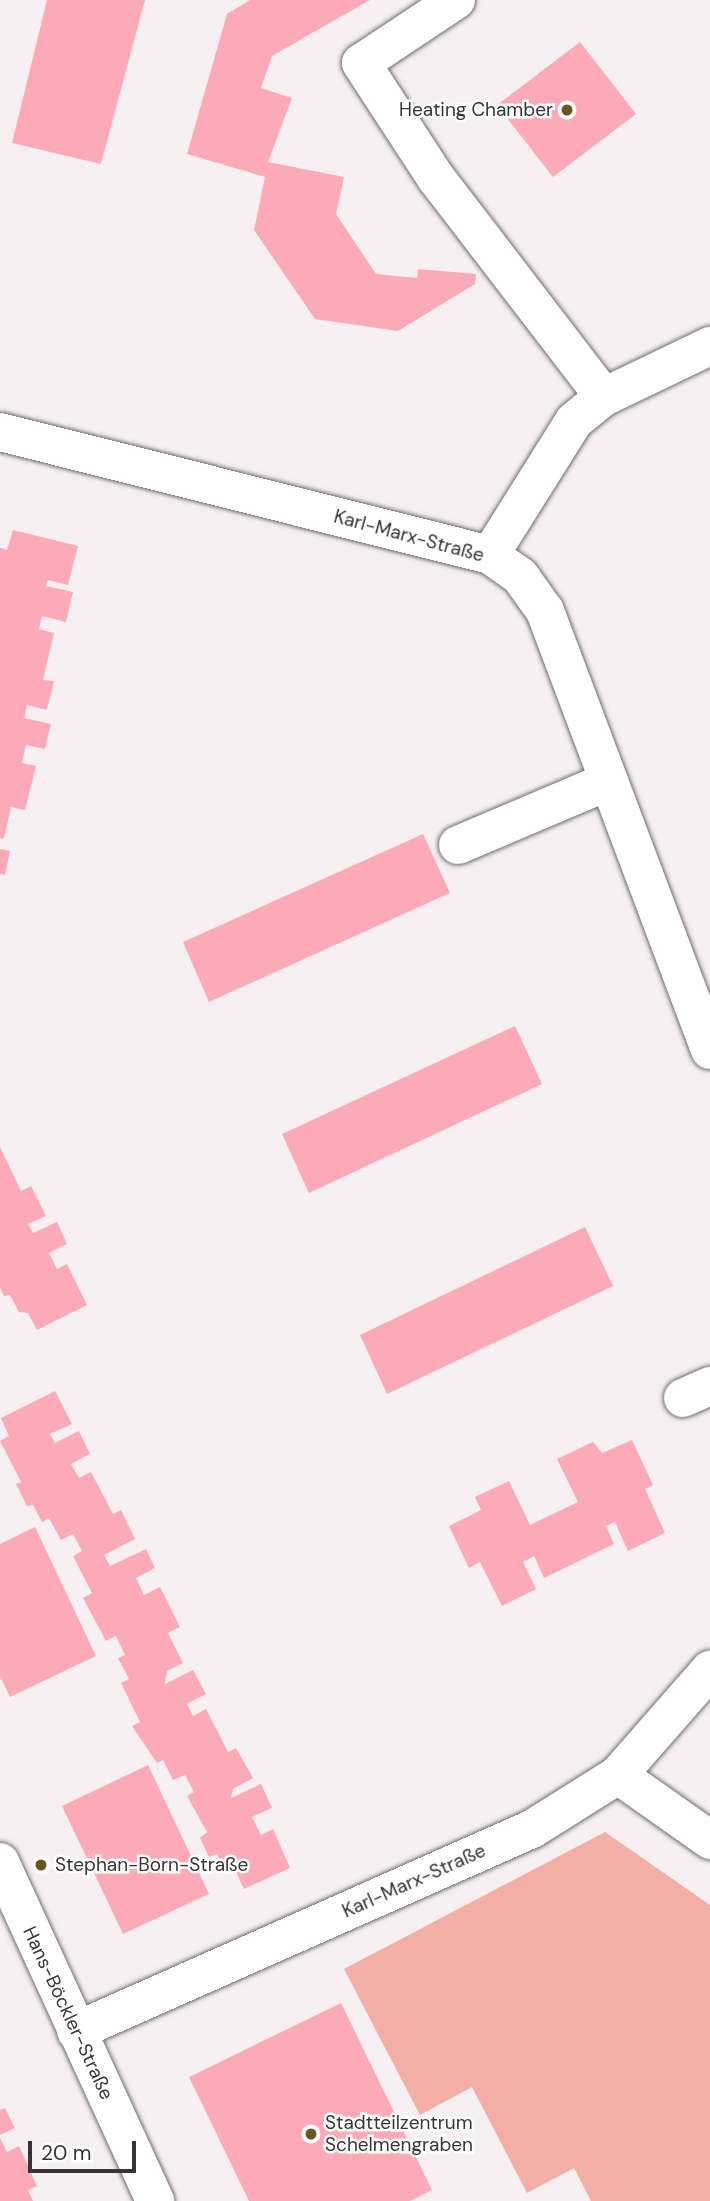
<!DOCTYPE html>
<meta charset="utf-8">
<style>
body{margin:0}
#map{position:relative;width:710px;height:2201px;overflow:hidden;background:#f6f0f2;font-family:"DM Sans",sans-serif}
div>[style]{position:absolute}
.green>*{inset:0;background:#f3aea5}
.building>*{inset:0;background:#fcaab7}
.roads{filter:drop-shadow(0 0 2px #716c6e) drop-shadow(0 0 2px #716c6e)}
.minor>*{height:38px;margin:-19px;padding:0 19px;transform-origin:19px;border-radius:19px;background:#fff}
.dots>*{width:19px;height:19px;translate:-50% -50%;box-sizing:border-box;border:4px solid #fff;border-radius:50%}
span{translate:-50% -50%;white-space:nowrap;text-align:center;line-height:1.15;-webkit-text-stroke:5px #fff;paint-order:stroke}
.poi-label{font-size:19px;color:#363435}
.right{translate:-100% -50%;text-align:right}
.left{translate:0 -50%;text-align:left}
.street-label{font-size:19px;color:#363435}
.scale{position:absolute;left:28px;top:2141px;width:108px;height:32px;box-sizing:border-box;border:4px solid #363435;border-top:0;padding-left:9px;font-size:21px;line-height:24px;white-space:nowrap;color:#363435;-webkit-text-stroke:5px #fff;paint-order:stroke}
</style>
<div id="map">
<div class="green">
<div style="clip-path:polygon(605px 1832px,710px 1905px,710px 2201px,591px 2201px,574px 2168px,527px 2193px,472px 2087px,420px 2115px,344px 1969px)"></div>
</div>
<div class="building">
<div style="clip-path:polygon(47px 0,145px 0,101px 164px,12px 143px)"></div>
<div style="clip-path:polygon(250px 0,370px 0,272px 56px,261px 88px,292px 98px,268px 162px,344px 177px,336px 214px,376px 274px,417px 278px,418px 269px,476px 274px,475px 284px,398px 331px,315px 319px,254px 230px,265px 177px,187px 154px,227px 14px)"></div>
<div style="clip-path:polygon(580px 42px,636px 114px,553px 177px,497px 105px)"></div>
<div style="clip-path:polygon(13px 530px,78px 546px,68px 585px,48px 580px,46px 586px,73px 592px,66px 622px,42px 616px,39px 629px,54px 633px,43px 680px,54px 681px,47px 710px,27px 705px,24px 718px,51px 724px,45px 749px,26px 745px,22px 763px,36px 766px,25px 810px,11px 807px,4px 839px,0 838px,0 548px,7px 550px)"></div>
<div style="clip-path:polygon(423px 834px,450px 893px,209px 1002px,183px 942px)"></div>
<div style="clip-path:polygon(0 849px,10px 851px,5px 875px,0 874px)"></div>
<div style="clip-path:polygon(515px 1026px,542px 1084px,309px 1193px,282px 1134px)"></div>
<div style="clip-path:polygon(0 1147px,21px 1191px,31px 1186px,46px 1216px,28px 1224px,33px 1233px,57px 1222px,67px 1244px,49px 1253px,57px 1269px,67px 1264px,87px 1305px,37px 1330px,28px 1313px,19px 1312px,10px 1295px,4px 1296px,0 1287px)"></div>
<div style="clip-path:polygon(585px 1227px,613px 1286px,387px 1394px,360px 1335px)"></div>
<div style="clip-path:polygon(55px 1391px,72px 1424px,50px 1434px,55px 1443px,79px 1431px,90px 1454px,71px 1464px,79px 1478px,91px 1472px,113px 1514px,121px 1510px,135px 1539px,104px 1555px,110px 1566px,146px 1549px,155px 1568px,136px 1578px,144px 1595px,160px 1587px,180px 1627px,168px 1633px,183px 1663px,167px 1671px,165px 1684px,193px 1670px,206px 1694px,187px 1704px,193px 1716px,206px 1709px,228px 1752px,236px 1748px,253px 1778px,233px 1789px,231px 1798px,261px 1784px,272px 1808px,252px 1817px,261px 1835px,273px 1829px,290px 1868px,244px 1889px,234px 1868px,225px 1872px,217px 1854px,209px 1857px,200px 1838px,207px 1832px,187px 1796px,194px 1792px,185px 1775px,173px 1780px,163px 1760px,157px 1763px,132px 1726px,140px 1722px,121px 1683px,129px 1679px,118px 1658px,125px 1655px,116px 1636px,106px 1641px,83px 1598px,92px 1593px,73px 1556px,82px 1551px,73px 1534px,61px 1540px,49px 1518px,42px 1522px,33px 1505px,27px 1506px,16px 1484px,21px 1482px,0 1441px,9px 1436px,1px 1418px)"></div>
<div style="clip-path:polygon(632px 1440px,653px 1485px,645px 1489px,665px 1533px,628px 1551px,615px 1522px,606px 1526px,614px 1544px,544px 1578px,534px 1556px,523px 1562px,536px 1589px,502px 1606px,480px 1562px,469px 1568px,449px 1526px,481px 1510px,475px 1497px,509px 1481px,530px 1525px,578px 1502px,557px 1459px,593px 1442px,602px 1453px)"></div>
<div style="clip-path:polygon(35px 1527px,96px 1656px,10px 1697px,0 1676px,0 1544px)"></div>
<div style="clip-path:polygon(148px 1765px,209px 1894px,123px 1934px,62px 1806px)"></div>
<div style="clip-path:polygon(341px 2003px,432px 2190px,410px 2201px,249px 2201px,189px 2077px)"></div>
<div style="clip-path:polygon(5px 2108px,15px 2128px,0 2135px,0 2110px)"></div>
<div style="clip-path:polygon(0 2138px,7px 2152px,19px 2146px,37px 2186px,28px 2190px,33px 2201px,0 2201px)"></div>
</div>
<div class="roads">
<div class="minor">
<div style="left:456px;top:0;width:114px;rotate:146.4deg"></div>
<div style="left:361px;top:63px;width:137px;rotate:56.9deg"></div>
<div style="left:436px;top:178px;width:276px;rotate:52.5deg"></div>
<div style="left:0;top:432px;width:505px;rotate:14.09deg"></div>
<div style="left:490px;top:555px;width:37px;rotate:35deg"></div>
<div style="left:520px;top:576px;width:43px;rotate:54.5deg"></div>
<div style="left:545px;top:611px;width:469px;rotate:69.4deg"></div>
<div style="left:490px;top:555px;width:158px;rotate:-57.9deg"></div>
<div style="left:574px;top:421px;width:38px;rotate:-39deg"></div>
<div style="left:604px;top:397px;width:118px;rotate:-25.7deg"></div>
<div style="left:458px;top:845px;width:164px;rotate:-23deg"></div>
<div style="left:683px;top:1398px;width:30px;rotate:-24deg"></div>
<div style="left:618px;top:1775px;width:113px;rotate:35.2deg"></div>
<div style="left:0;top:1862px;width:373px;rotate:65.4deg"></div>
<div style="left:76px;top:2031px;width:499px;rotate:-23.9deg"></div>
<div style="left:532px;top:1829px;width:102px;rotate:-32.1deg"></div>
<div style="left:618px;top:1775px;width:140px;rotate:-48.8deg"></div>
</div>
</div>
<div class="dots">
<div style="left:567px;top:110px;background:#6b5424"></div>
<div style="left:41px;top:1865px;background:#6b5424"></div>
<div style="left:311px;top:2134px;background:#6b5424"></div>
</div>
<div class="poi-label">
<span class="right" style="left:553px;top:110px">Heating Chamber</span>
<span class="left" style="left:55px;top:1865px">Stephan-Born-Straße</span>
<span class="left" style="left:325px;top:2134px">Stadtteilzentrum<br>Schelmengraben</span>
</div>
<div class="street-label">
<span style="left:409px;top:536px;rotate:15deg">Karl-Marx-Straße</span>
<span style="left:414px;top:1881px;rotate:-24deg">Karl-Marx-Straße</span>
<span style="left:68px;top:2013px;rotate:65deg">Hans-Böckler-Straße</span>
</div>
<div class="scale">20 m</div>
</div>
